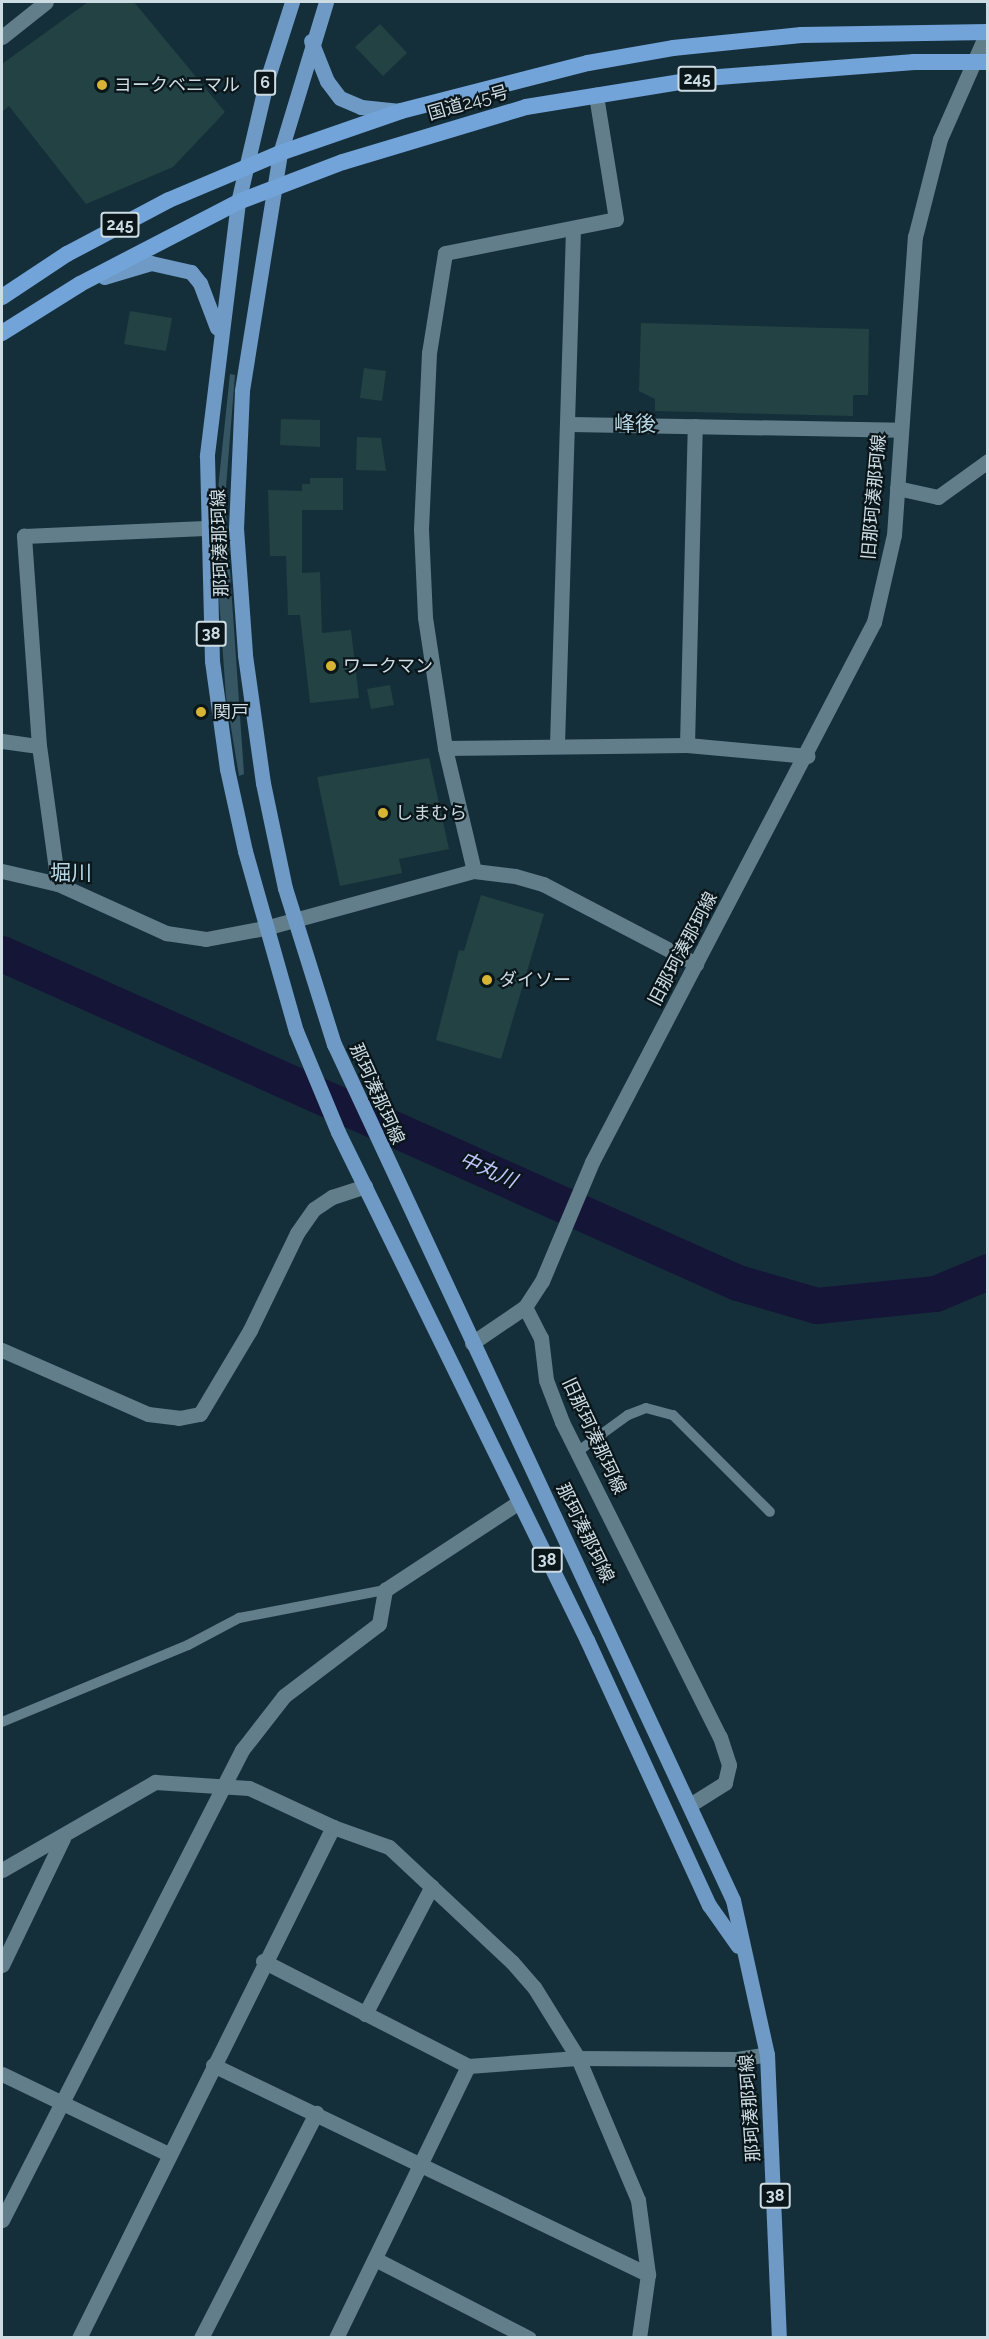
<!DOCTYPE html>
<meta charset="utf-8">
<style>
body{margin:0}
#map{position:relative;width:989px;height:2339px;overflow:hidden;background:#152f3a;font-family:Raleway,"Noto Sans JP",sans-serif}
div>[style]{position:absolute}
.green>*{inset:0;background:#365663}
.river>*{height:36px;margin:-18px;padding:0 18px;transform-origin:18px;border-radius:18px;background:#151537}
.building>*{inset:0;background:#224243}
.service>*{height:10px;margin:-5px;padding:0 5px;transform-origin:5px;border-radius:5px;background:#617e8a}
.minor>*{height:15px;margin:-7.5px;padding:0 7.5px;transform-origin:7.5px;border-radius:7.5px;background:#617e8a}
.tertiary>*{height:15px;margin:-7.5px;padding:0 7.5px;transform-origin:7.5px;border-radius:7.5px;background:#617e8a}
.primary>*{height:15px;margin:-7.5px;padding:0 7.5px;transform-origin:7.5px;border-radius:7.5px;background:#6e9ac5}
.trunk>*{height:16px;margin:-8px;padding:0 8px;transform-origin:8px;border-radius:8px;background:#72a3d9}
.dots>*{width:16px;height:16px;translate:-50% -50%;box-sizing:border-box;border:3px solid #0a161a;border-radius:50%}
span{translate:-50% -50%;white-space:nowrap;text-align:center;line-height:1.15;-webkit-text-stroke:4.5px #0a161a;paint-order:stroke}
.shield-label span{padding:2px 4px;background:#0a161a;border:2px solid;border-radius:4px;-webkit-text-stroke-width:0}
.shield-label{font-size:16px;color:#cddce3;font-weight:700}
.poi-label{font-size:18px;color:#cddce3}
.left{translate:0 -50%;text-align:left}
.street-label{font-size:18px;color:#cddce3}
.water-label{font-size:20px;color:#c0c6fc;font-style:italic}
.quarter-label{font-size:21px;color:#b9d8e6}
.frame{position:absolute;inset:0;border:3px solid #cddce3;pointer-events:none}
</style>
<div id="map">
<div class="green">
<div style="clip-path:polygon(230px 374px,235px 375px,225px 499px,244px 774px,239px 776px,226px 697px,217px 570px,217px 498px)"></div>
</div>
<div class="river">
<div style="left:2px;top:954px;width:806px;rotate:24.09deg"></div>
<div style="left:738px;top:1283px;width:82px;rotate:16.2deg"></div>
<div style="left:817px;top:1306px;width:120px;rotate:-5.8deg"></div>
<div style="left:936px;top:1294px;width:56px;rotate:-22.9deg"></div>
</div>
<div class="building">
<div style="clip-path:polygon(88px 2px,134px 2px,225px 112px,173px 167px,86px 204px,9px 106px,2px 112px,2px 64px)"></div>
<div style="clip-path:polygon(380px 24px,407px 53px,383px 76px,355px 47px)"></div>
<div style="clip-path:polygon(130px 311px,172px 318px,166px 351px,124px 344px)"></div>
<div style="clip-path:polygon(641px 323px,869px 329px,868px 395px,853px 395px,853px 416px,655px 411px,655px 399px,639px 391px)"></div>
<div style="clip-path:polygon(364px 368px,386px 371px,382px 401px,360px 398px)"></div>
<div style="clip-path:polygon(281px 419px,320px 420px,320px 447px,280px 445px)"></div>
<div style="clip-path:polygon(357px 437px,381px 438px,386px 471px,356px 470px)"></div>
<div style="clip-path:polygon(310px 478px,343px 478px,343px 510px,302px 510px,302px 573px,320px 572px,322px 633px,351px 630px,359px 698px,310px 703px,300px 615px,288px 615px,286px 556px,270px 556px,268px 490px,302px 491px,302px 484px,310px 484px)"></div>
<div style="clip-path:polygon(390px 685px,394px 705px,371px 709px,367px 689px)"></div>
<div style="clip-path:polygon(429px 758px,449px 849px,399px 859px,402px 873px,340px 886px,317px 777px)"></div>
<div style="clip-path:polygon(481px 895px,544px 914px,501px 1059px,436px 1040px,459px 950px,464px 951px)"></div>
</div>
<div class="service">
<div style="left:577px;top:1452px;width:63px;rotate:-36deg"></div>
<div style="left:628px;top:1415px;width:19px;rotate:-21deg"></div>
<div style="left:646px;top:1408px;width:28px;rotate:15deg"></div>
<div style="left:673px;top:1415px;width:137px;rotate:45deg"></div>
<div style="left:2px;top:1722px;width:201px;rotate:-22.5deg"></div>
<div style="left:188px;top:1645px;width:58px;rotate:-27.9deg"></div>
<div style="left:239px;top:1618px;width:149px;rotate:-10.9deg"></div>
</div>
<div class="minor">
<div style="left:2px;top:37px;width:56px;rotate:-38.5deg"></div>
<div style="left:570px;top:424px;width:330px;rotate:1deg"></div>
<div style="left:897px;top:488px;width:42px;rotate:12.4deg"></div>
<div style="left:938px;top:497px;width:62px;rotate:-35.8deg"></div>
<div style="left:2px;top:741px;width:37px;rotate:8deg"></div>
<div style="left:557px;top:744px;width:514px;rotate:-88.22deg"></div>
<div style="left:687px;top:745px;width:319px;rotate:-88.6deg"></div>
<div style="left:445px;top:748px;width:242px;rotate:-0.7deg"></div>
<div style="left:687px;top:745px;width:121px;rotate:5.2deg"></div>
<div style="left:2px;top:871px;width:57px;rotate:13.1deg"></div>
<div style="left:58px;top:884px;width:119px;rotate:24.4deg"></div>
<div style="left:166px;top:933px;width:40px;rotate:8.5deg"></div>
<div style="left:206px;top:939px;width:60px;rotate:-10.6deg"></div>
<div style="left:265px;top:928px;width:217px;rotate:-15.3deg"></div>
<div style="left:474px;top:871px;width:41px;rotate:7deg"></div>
<div style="left:515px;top:876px;width:29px;rotate:16deg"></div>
<div style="left:543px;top:884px;width:173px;rotate:27.6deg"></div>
<div style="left:474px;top:871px;width:126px;rotate:-103.3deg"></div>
<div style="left:445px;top:748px;width:133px;rotate:-98.7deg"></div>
<div style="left:425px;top:617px;width:88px;rotate:-92.6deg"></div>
<div style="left:421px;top:529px;width:176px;rotate:-87.4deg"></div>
<div style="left:429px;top:353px;width:101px;rotate:-80.9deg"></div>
<div style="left:445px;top:253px;width:174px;rotate:-11.2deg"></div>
<div style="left:616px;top:219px;width:126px;rotate:-99.2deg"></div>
<div style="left:58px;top:884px;width:139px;rotate:-97.8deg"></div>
<div style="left:39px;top:746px;width:211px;rotate:-94.1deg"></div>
<div style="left:24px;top:536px;width:181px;rotate:-2.5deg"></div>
<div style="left:2px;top:1350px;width:159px;rotate:23.7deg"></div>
<div style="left:148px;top:1414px;width:31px;rotate:7deg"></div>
<div style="left:179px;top:1418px;width:21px;rotate:-11deg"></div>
<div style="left:200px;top:1414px;width:98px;rotate:-59.2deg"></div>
<div style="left:250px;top:1330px;width:108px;rotate:-64.1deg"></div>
<div style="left:297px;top:1233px;width:29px;rotate:-55deg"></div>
<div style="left:314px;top:1209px;width:22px;rotate:-34deg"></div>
<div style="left:332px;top:1197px;width:35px;rotate:-18deg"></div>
<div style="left:2px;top:1870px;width:177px;rotate:-29.9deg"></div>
<div style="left:155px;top:1782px;width:94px;rotate:3.7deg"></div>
<div style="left:249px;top:1788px;width:93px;rotate:24.9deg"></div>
<div style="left:333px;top:1827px;width:59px;rotate:19.7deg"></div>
<div style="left:389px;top:1847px;width:168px;rotate:43.1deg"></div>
<div style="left:512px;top:1962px;width:33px;rotate:49deg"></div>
<div style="left:534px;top:1987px;width:84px;rotate:58.2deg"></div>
<div style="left:578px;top:2058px;width:154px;rotate:67.1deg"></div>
<div style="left:638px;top:2200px;width:75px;rotate:82.3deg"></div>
<div style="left:648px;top:2274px;width:65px;rotate:98deg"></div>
<div style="left:263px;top:1961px;width:230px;rotate:27.1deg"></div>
<div style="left:468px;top:2066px;width:110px;rotate:-4.2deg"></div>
<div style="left:578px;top:2058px;width:159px;rotate:0.4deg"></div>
<div style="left:737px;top:2059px;width:30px;rotate:-9deg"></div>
<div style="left:2px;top:1965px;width:141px;rotate:-64.3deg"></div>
<div style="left:365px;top:2014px;width:144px;rotate:-62.4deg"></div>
<div style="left:213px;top:2065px;width:483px;rotate:25.7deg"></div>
<div style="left:2px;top:2074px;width:184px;rotate:25.7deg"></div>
<div style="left:2px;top:2220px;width:528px;rotate:-62.95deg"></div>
<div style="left:242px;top:1750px;width:68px;rotate:-52.1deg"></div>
<div style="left:284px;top:1696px;width:119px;rotate:-37.2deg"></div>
<div style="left:379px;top:1624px;width:35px;rotate:-80deg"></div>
<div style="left:385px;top:1590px;width:160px;rotate:-33.3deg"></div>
<div style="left:375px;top:2259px;width:173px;rotate:27.2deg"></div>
<div style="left:79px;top:2338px;width:571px;rotate:-63.57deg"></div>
<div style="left:201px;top:2338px;width:253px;rotate:-62.9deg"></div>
<div style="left:336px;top:2338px;width:302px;rotate:-64.1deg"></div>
</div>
<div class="tertiary">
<div style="left:525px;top:1307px;width:35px;rotate:63deg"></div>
<div style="left:541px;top:1338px;width:42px;rotate:83.2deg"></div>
<div style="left:546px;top:1380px;width:45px;rotate:69.1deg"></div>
<div style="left:562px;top:1422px;width:352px;rotate:63.4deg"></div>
<div style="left:720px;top:1737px;width:29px;rotate:72deg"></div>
<div style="left:729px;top:1765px;width:18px;rotate:103deg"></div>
<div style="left:725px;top:1783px;width:39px;rotate:148deg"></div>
<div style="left:472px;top:1343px;width:64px;rotate:-34.2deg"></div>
<div style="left:525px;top:1307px;width:31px;rotate:-57deg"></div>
<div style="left:542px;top:1281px;width:129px;rotate:-67.2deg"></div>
<div style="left:592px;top:1162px;width:609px;rotate:-62.43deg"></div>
<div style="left:874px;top:622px;width:89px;rotate:-77.1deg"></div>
<div style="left:894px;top:535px;width:299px;rotate:-86deg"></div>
<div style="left:915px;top:237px;width:101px;rotate:-75.7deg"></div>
<div style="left:940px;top:139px;width:119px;rotate:-66.2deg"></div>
</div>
<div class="primary">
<div style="left:292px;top:2px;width:85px;rotate:107.8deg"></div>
<div style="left:266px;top:83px;width:122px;rotate:103.2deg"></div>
<div style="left:238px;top:202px;width:256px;rotate:97deg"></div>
<div style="left:207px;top:456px;width:205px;rotate:88.6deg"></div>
<div style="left:212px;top:661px;width:109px;rotate:82.1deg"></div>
<div style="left:227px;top:769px;width:84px;rotate:77.6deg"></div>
<div style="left:245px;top:851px;width:187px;rotate:74.2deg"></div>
<div style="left:296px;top:1031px;width:109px;rotate:67.4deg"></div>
<div style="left:338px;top:1132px;width:566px;rotate:63.89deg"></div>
<div style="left:587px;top:1640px;width:292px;rotate:65.3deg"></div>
<div style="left:709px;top:1905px;width:50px;rotate:54.7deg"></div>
<div style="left:326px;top:2px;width:158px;rotate:106.9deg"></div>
<div style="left:280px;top:153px;width:241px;rotate:99.1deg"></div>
<div style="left:242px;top:391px;width:137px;rotate:92.5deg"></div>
<div style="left:236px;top:528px;width:127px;rotate:85.9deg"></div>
<div style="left:245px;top:655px;width:129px;rotate:82deg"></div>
<div style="left:263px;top:783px;width:107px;rotate:78.2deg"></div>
<div style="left:285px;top:888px;width:164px;rotate:72.6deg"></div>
<div style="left:334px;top:1044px;width:944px;rotate:65.01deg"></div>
<div style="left:733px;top:1900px;width:158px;rotate:77.6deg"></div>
<div style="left:767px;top:2054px;width:284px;rotate:87.6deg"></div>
<div style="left:311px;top:41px;width:43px;rotate:68.2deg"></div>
<div style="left:327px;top:81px;width:21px;rotate:53deg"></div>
<div style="left:340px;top:98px;width:23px;rotate:23deg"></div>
<div style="left:361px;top:107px;width:39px;rotate:6deg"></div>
<div style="left:104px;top:277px;width:49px;rotate:-16.6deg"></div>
<div style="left:151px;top:263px;width:41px;rotate:12.7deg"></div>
<div style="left:191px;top:272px;width:14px;rotate:51deg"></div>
<div style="left:200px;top:283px;width:48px;rotate:69.3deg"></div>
</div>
<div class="trunk">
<div style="left:2px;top:297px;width:78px;rotate:-33.5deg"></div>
<div style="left:67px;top:254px;width:115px;rotate:-27.9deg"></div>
<div style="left:169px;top:200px;width:121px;rotate:-22.9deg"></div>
<div style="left:280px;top:153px;width:128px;rotate:-19.1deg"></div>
<div style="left:401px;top:111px;width:193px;rotate:-14.4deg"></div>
<div style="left:588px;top:63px;width:86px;rotate:-10deg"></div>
<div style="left:673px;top:48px;width:129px;rotate:-5.8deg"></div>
<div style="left:801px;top:35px;width:187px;rotate:-0.9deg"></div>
<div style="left:2px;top:333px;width:92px;rotate:-32.1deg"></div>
<div style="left:80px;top:284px;width:178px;rotate:-27.4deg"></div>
<div style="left:238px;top:202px;width:112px;rotate:-20.9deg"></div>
<div style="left:343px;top:162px;width:191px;rotate:-16.7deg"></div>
<div style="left:526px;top:107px;width:182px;rotate:-9.2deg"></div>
<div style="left:706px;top:78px;width:209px;rotate:-4.4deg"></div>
<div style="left:914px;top:62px;width:74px"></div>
</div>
<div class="dots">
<div style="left:102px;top:85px;background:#d8b434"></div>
<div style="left:331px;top:666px;background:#d8b434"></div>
<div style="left:201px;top:712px;background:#d8b434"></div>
<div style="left:383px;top:813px;background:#d8b434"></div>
<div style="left:487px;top:980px;background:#d8b434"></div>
</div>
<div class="shield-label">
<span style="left:697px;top:79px">245</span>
<span style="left:265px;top:83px">6</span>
<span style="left:120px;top:225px">245</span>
<span style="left:211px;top:634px">38</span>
<span style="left:547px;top:1560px">38</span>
<span style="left:775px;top:2196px">38</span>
</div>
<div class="poi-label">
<span class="left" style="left:114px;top:85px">ヨークベニマル</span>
<span class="left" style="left:343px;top:666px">ワークマン</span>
<span class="left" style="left:213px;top:712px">関戸</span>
<span class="left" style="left:395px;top:813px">しまむら</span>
<span class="left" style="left:499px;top:980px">ダイソー</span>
</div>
<div class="street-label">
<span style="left:468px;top:103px;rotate:-16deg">国道245号</span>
<span style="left:874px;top:497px;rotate:-85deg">旧那珂湊那珂線</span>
<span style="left:220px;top:543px;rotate:-92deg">那珂湊那珂線</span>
<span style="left:683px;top:949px;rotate:-62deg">旧那珂湊那珂線</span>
<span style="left:377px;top:1094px;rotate:66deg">那珂湊那珂線</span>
<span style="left:594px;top:1436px;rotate:65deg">旧那珂湊那珂線</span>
<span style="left:585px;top:1533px;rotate:64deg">那珂湊那珂線</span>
<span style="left:750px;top:2108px;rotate:-94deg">那珂湊那珂線</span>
</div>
<div class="water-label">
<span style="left:488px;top:1170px;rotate:24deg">中丸川</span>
</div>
<div class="quarter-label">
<span style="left:635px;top:424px">峰後</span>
<span style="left:71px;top:873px">堀川</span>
</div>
<div class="frame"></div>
</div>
